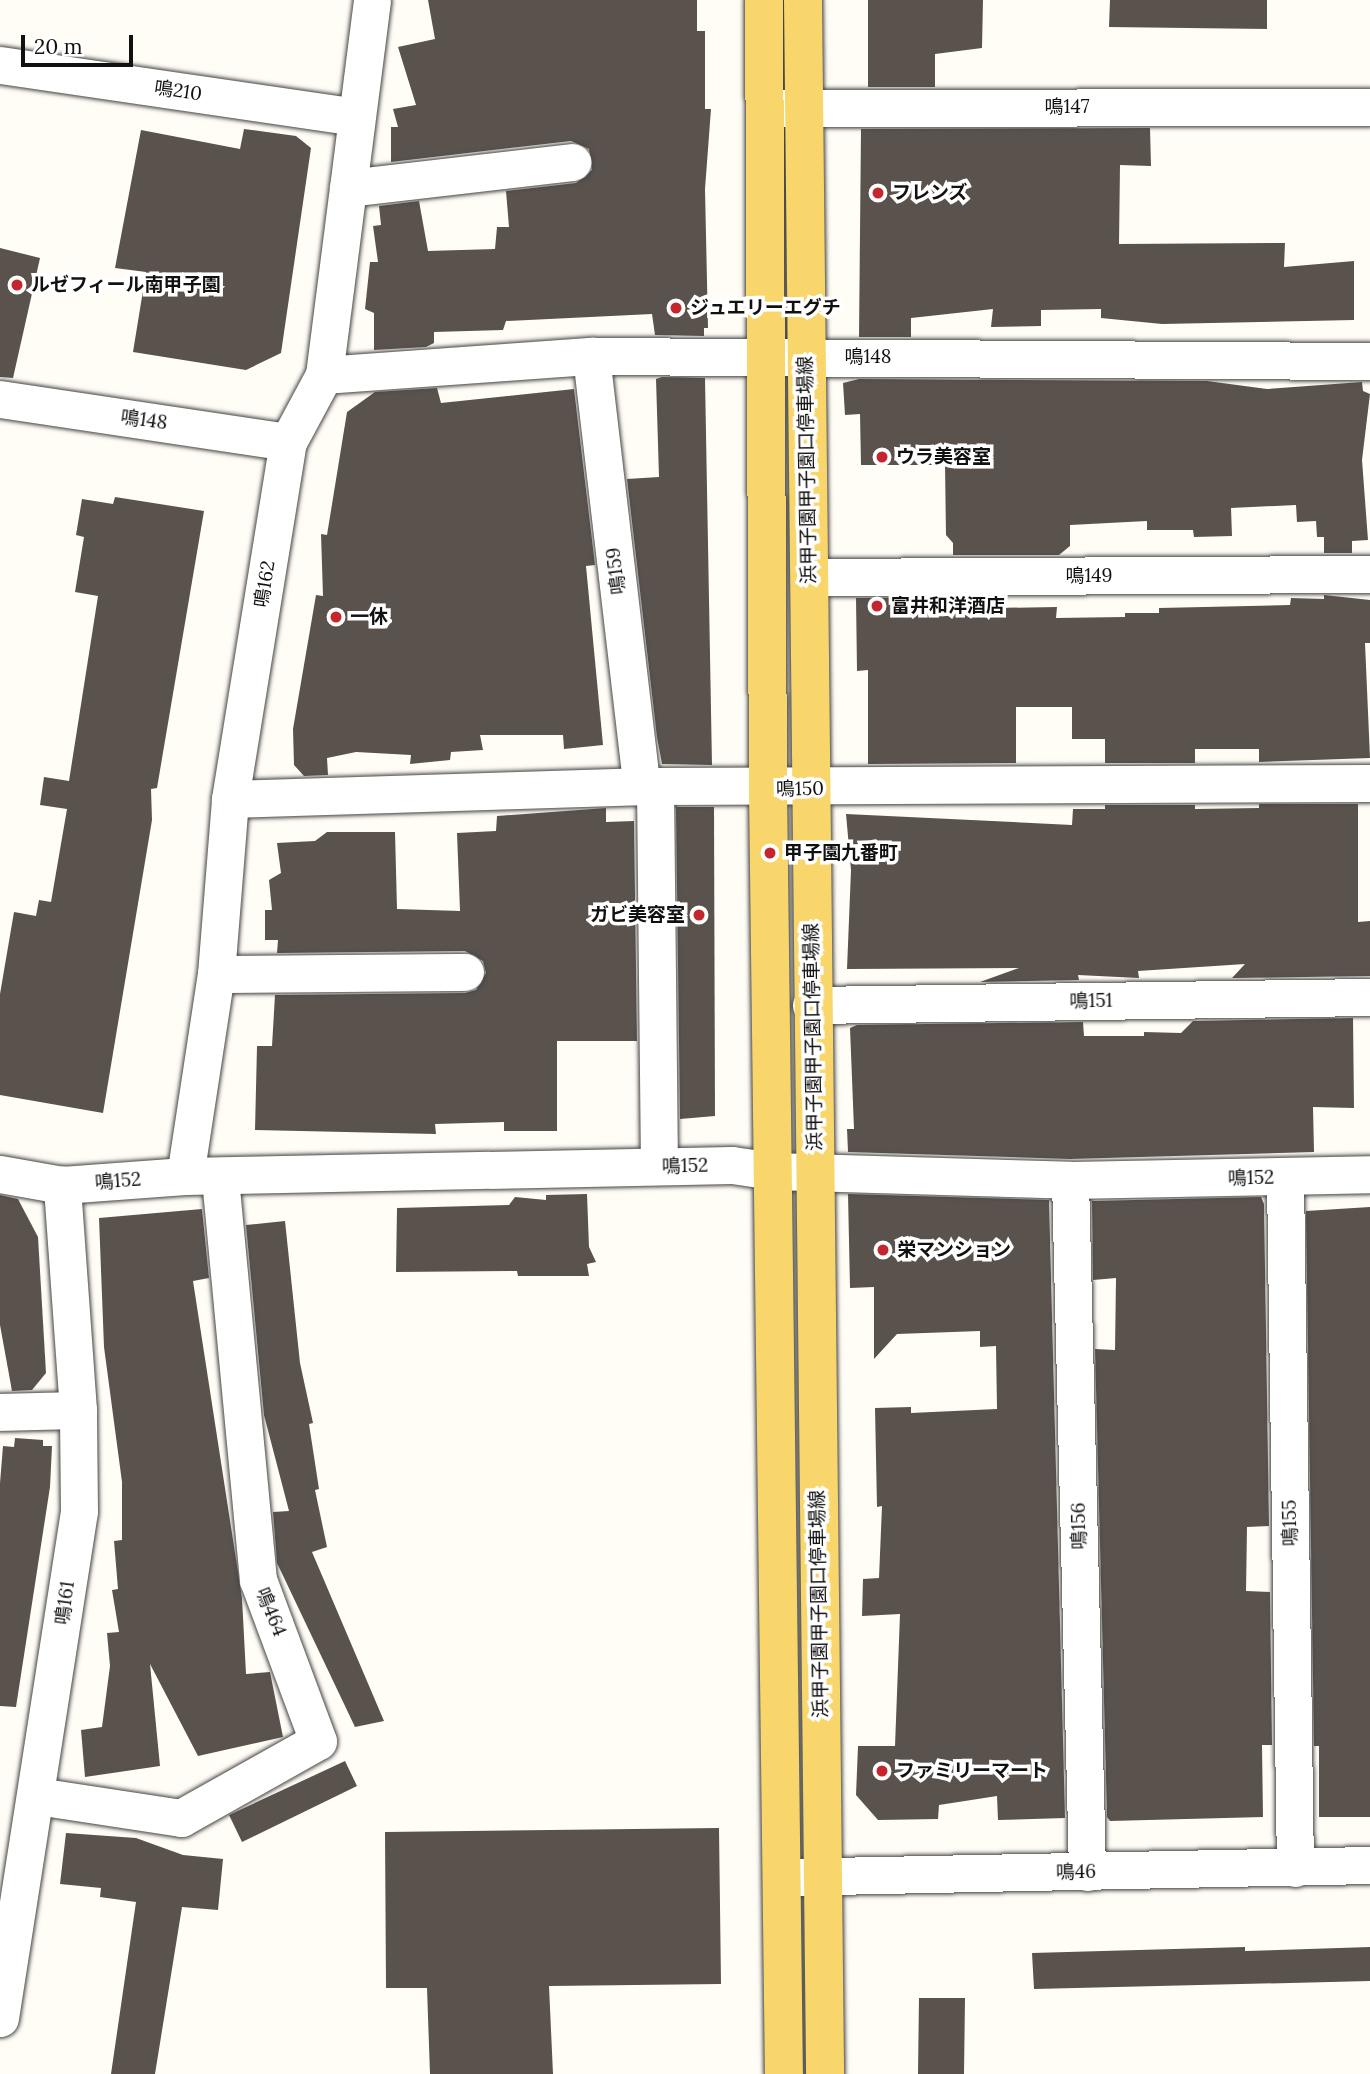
<!DOCTYPE html>
<meta charset="utf-8">
<style>
body{margin:0}
#map{position:relative;width:1370px;height:2074px;overflow:hidden;background:#fffdf5;font-family:Lora,"Noto Sans JP",serif}
div>[style]{position:absolute}
.building>*{inset:0;background:#5a524d}
.roads{filter:drop-shadow(0 0 2px #444) drop-shadow(0 0 2px #444)}
.minor>*{height:37px;margin:-18.5px;padding:0 18.5px;transform-origin:18.5px;border-radius:18.5px;background:#fff}
.major>*{height:38px;margin:-19px;padding:0 19px;transform-origin:19px;border-radius:19px;background:#f9d66b}
.dots>*{width:19px;height:19px;translate:-50% -50%;box-sizing:border-box;border:4px solid #fff;border-radius:50%}
span{translate:-50% -50%;white-space:nowrap;text-align:center;line-height:1.15;-webkit-text-stroke:7px #fff;paint-order:stroke}
.street-label{font-size:19px;color:#111}
.poi-label{font-size:19px;color:#111;font-weight:700}
.left{translate:0 -50%;text-align:left}
.right{translate:-100% -50%;text-align:right}
.scale{position:absolute;left:21px;top:35px;width:112px;height:32px;box-sizing:border-box;border:4px solid #111;border-top:0;padding-left:9px;font-size:21px;line-height:24px;white-space:nowrap;color:#111;-webkit-text-stroke:5px #fff;paint-order:stroke}
</style>
<div id="map">
<div class="building">
<div style="clip-path:polygon(428px 0,697px 0,697px 31px,705px 31px,705px 109px,711px 109px,705px 189px,708px 328px,704px 328px,704px 336px,655px 335px,652px 314px,506px 321px,503px 330px,434px 332px,434px 343px,426px 347px,374px 350px,374px 313px,365px 309px,370px 262px,378px 262px,373px 226px,381px 225px,379px 206px,419px 201px,428px 251px,495px 249px,497px 227px,509px 227px,506px 191px,576px 183px,592px 170px,589px 149px,571px 141px,391px 162px,391px 127px,398px 127px,393px 109px,416px 105px,398px 47px,435px 39px)"></div>
<div style="clip-path:polygon(868px 0,983px 0,982px 48px,935px 54px,935px 87px,868px 87px)"></div>
<div style="clip-path:polygon(1110px 0,1267px 0,1267px 29px,1109px 27px)"></div>
<div style="clip-path:polygon(1150px 128px,1151px 166px,1120px 165px,1119px 244px,1285px 243px,1284px 267px,1354px 261px,1354px 320px,1162px 324px,1101px 318px,1101px 309px,1041px 310px,1041px 326px,991px 327px,993px 309px,911px 318px,911px 337px,859px 337px,861px 129px)"></div>
<div style="clip-path:polygon(244px 129px,296px 136px,311px 148px,281px 353px,246px 370px,133px 352px,146px 272px,115px 268px,141px 130px,240px 149px)"></div>
<div style="clip-path:polygon(0 248px,40px 258px,13px 378px,0 377px)"></div>
<div style="clip-path:polygon(662px 377px,705px 378px,712px 765px,662px 764px,657px 737px,627px 479px,659px 477px,656px 379px)"></div>
<div style="clip-path:polygon(859px 379px,1207px 381px,1267px 389px,1362px 382px,1363px 391px,1370px 394px,1362px 460px,1368px 540px,1352px 541px,1352px 553px,1324px 553px,1324px 537px,1317px 537px,1316px 521px,1297px 522px,1296px 505px,1231px 508px,1232px 536px,1194px 537px,1193px 530px,1147px 530px,1147px 521px,1070px 525px,1070px 546px,1059px 555px,953px 555px,953px 543px,946px 535px,945px 465px,861px 465px,860px 414px,845px 415px,843px 383px)"></div>
<div style="clip-path:polygon(437px 388px,441px 403px,574px 389px,595px 565px,586px 566px,603px 745px,564px 749px,563px 735px,480px 735px,483px 750px,451px 752px,450px 760px,410px 764px,411px 755px,356px 752px,327px 758px,328px 775px,304px 776px,294px 765px,293px 729px,316px 595px,323px 596px,321px 534px,327px 535px,347px 412px,375px 392px)"></div>
<div style="clip-path:polygon(115px 497px,204px 511px,157px 788px,151px 789px,152px 820px,103px 1113px,0 1095px,0 994px,14px 912px,36px 916px,39px 900px,51px 902px,67px 809px,40px 805px,44px 777px,69px 781px,98px 596px,75px 592px,84px 537px,76px 535px,82px 499px,113px 504px)"></div>
<div style="clip-path:polygon(1324px 595px,1370px 600px,1370px 643px,1365px 643px,1370px 758px,1259px 762px,1259px 749px,1195px 749px,1195px 763px,1105px 763px,1105px 739px,1072px 739px,1072px 707px,1016px 707px,1016px 763px,868px 764px,868px 670px,857px 671px,856px 598px,1006px 597px,992px 608px,1057px 607px,1056px 618px,1125px 617px,1125px 613px,1159px 613px,1159px 608px,1290px 605px,1291px 598px,1324px 599px)"></div>
<div style="clip-path:polygon(1259px 804px,1358px 804px,1358px 922px,1370px 921px,1370px 976px,1232px 978px,1245px 964px,1138px 971px,1139px 978px,1078px 975px,1079px 980px,980px 982px,1019px 968px,847px 969px,851px 870px,846px 814px,1072px 825px,1073px 809px,1105px 809px,1105px 805px,1195px 805px,1195px 809px,1259px 808px)"></div>
<div style="clip-path:polygon(676px 807px,714px 807px,715px 1116px,680px 1119px)"></div>
<div style="clip-path:polygon(606px 808px,606px 822px,634px 821px,637px 1041px,557px 1041px,557px 1131px,504px 1131px,504px 1122px,435px 1124px,436px 1134px,255px 1130px,257px 1046px,272px 1046px,275px 995px,465px 993px,476px 990px,486px 973px,483px 961px,465px 951px,277px 953px,278px 940px,265px 940px,265px 910px,272px 910px,269px 880px,281px 873px,277px 843px,315px 841px,327px 832px,395px 832px,397px 909px,460px 911px,457px 833px,496px 831px,497px 816px)"></div>
<div style="clip-path:polygon(1353px 1018px,1354px 1108px,1313px 1107px,1314px 1152px,1070px 1159px,848px 1152px,847px 1129px,854px 1129px,850px 1028px,857px 1025px,1083px 1022px,1084px 1036px,1144px 1036px,1144px 1032px,1181px 1033px,1193px 1021px)"></div>
<div style="clip-path:polygon(587px 1194px,589px 1247px,596px 1262px,587px 1264px,589px 1276px,518px 1276px,517px 1271px,396px 1272px,397px 1208px,509px 1205px,515px 1197px,546px 1200px,546px 1195px)"></div>
<div style="clip-path:polygon(848px 1194px,1049px 1200px,1065px 1818px,998px 1820px,997px 1796px,939px 1805px,938px 1819px,878px 1820px,856px 1795px,858px 1746px,895px 1746px,900px 1614px,862px 1616px,863px 1579px,879px 1578px,882px 1506px,877px 1507px,875px 1408px,911px 1407px,911px 1413px,997px 1409px,996px 1346px,980px 1347px,980px 1331px,897px 1334px,874px 1359px,874px 1287px,850px 1288px)"></div>
<div style="clip-path:polygon(0 1195px,18px 1199px,38px 1237px,46px 1373px,32px 1390px,12px 1391px,0 1325px)"></div>
<div style="clip-path:polygon(1261px 1197px,1264px 1204px,1269px 1526px,1247px 1527px,1246px 1591px,1270px 1592px,1272px 1745px,1262px 1745px,1263px 1817px,1110px 1821px,1107px 1817px,1095px 1349px,1115px 1350px,1116px 1278px,1093px 1280px,1092px 1201px)"></div>
<div style="clip-path:polygon(1370px 1207px,1370px 1817px,1319px 1817px,1319px 1746px,1314px 1746px,1306px 1211px)"></div>
<div style="clip-path:polygon(202px 1209px,209px 1278px,193px 1281px,242px 1598px,246px 1674px,270px 1672px,283px 1737px,198px 1756px,150px 1664px,160px 1766px,85px 1777px,81px 1730px,102px 1727px,110px 1666px,107px 1633px,119px 1632px,112px 1590px,118px 1589px,114px 1541px,122px 1540px,122px 1482px,104px 1347px,99px 1218px)"></div>
<div style="clip-path:polygon(285px 1221px,300px 1363px,313px 1423px,309px 1424px,319px 1489px,315px 1490px,327px 1547px,312px 1552px,384px 1721px,355px 1727px,277px 1563px,273px 1512px,289px 1511px,264px 1415px,246px 1225px)"></div>
<div style="clip-path:polygon(15px 1438px,43px 1440px,43px 1446px,52px 1446px,50px 1487px,16px 1707px,0 1706px,0 1483px,3px 1446px,14px 1447px)"></div>
<div style="clip-path:polygon(345px 1761px,357px 1786px,242px 1842px,229px 1815px)"></div>
<div style="clip-path:polygon(719px 1828px,721px 1984px,549px 1986px,553px 2074px,430px 2074px,427px 1988px,386px 1988px,385px 1832px)"></div>
<div style="clip-path:polygon(66px 1833px,136px 1838px,183px 1855px,223px 1859px,218px 1910px,182px 1907px,155px 2074px,111px 2074px,136px 1902px,100px 1897px,101px 1888px,60px 1884px)"></div>
<div style="clip-path:polygon(1245px 1947px,1245px 1951px,1370px 1947px,1370px 1981px,1034px 1989px,1032px 1953px)"></div>
<div style="clip-path:polygon(919px 1998px,965px 1998px,964px 2074px,918px 2074px)"></div>
</div>
<div class="roads">
<div class="minor">
<div style="left:0;top:65px;width:360px;rotate:8.3deg"></div>
<div style="left:764px;top:108px;width:606px;rotate:-0.09deg"></div>
<div style="left:348px;top:188px;width:226px;rotate:-6.6deg"></div>
<div style="left:591px;top:356px;width:434px;rotate:83.3deg"></div>
<div style="left:324px;top:375px;width:268px;rotate:-4.1deg"></div>
<div style="left:591px;top:356px;width:779px;rotate:0.37deg"></div>
<div style="left:0;top:399px;width:291px;rotate:8.5deg"></div>
<div style="left:809px;top:577px;width:561px;rotate:-0.31deg"></div>
<div style="left:655px;top:786px;width:380px;rotate:89.4deg"></div>
<div style="left:230px;top:799px;width:425px;rotate:-1.8deg"></div>
<div style="left:655px;top:786px;width:715px;rotate:-0.24deg"></div>
<div style="left:216px;top:974px;width:249px;rotate:-0.5deg"></div>
<div style="left:811px;top:1005px;width:559px;rotate:-0.82deg"></div>
<div style="left:0;top:1174px;width:63px;rotate:10.1deg"></div>
<div style="left:62px;top:1185px;width:123px;rotate:-4.2deg"></div>
<div style="left:185px;top:1176px;width:547px;rotate:-1.15deg"></div>
<div style="left:732px;top:1165px;width:41px;rotate:8.3deg"></div>
<div style="left:773px;top:1171px;width:297px;rotate:1.7deg"></div>
<div style="left:1070px;top:1180px;width:300px;rotate:-1.1deg"></div>
<div style="left:185px;top:1176px;width:204px;rotate:-81.3deg"></div>
<div style="left:216px;top:974px;width:176px;rotate:-85.4deg"></div>
<div style="left:230px;top:799px;width:362px;rotate:-80.8deg"></div>
<div style="left:288px;top:442px;width:76px;rotate:-61.8deg"></div>
<div style="left:324px;top:375px;width:378px;rotate:-82.7deg"></div>
<div style="left:1285px;top:1178px;width:690px;rotate:89.17deg"></div>
<div style="left:1070px;top:1180px;width:692px;rotate:88.59deg"></div>
<div style="left:0;top:1412px;width:78px;rotate:-1.5deg"></div>
<div style="left:37px;top:1796px;width:146px;rotate:8.7deg"></div>
<div style="left:181px;top:1818px;width:157px;rotate:-29.3deg"></div>
<div style="left:318px;top:1741px;width:172px;rotate:-110.4deg"></div>
<div style="left:258px;top:1580px;width:406px;rotate:-95.4deg"></div>
<div style="left:782px;top:1877px;width:588px;rotate:-1.17deg"></div>
<div style="left:0;top:2018px;width:513px;rotate:-81.14deg"></div>
<div style="left:79px;top:1511px;width:101px;rotate:-90.6deg"></div>
<div style="left:78px;top:1410px;width:226px;rotate:-94.1deg"></div>
</div>
<div class="major">
<div style="left:764px;top:0;width:789px;rotate:89.71deg"></div>
<div style="left:768px;top:789px;width:1285px;rotate:89.29deg"></div>
<div style="left:803px;top:0;width:2074px;rotate:89.39deg"></div>
</div>
</div>
<div class="dots">
<div style="left:878px;top:193px;background:#c4262e"></div>
<div style="left:17px;top:285px;background:#c4262e"></div>
<div style="left:676px;top:308px;background:#c4262e"></div>
<div style="left:882px;top:457px;background:#c4262e"></div>
<div style="left:877px;top:606px;background:#c4262e"></div>
<div style="left:336px;top:617px;background:#c4262e"></div>
<div style="left:770px;top:853px;background:#c4262e"></div>
<div style="left:699px;top:915px;background:#c4262e"></div>
<div style="left:883px;top:1250px;background:#c4262e"></div>
<div style="left:882px;top:1771px;background:#c4262e"></div>
</div>
<div class="street-label">
<span style="left:178px;top:91px;rotate:8deg">鳴210</span>
<span style="left:1067px;top:107px">鳴147</span>
<span style="left:868px;top:357px">鳴148</span>
<span style="left:144px;top:420px;rotate:8deg">鳴148</span>
<span style="left:807px;top:470px;rotate:-91deg">浜甲子園甲子園口停車場線</span>
<span style="left:616px;top:571px;rotate:-97deg">鳴159</span>
<span style="left:1089px;top:576px">鳴149</span>
<span style="left:265px;top:584px;rotate:-81deg">鳴162</span>
<span style="left:800px;top:789px;rotate:-1deg">鳴150</span>
<span style="left:1091px;top:1001px;rotate:-1deg">鳴151</span>
<span style="left:813px;top:1037px;rotate:-91deg">浜甲子園甲子園口停車場線</span>
<span style="left:685px;top:1166px;rotate:-1deg">鳴152</span>
<span style="left:1251px;top:1178px;rotate:-1deg">鳴152</span>
<span style="left:118px;top:1181px;rotate:-4deg">鳴152</span>
<span style="left:1290px;top:1523px;rotate:-91deg">鳴155</span>
<span style="left:1079px;top:1526px;rotate:-91deg">鳴156</span>
<span style="left:65px;top:1603px;rotate:-82deg">鳴161</span>
<span style="left:819px;top:1604px;rotate:-91deg">浜甲子園甲子園口停車場線</span>
<span style="left:271px;top:1612px;rotate:68deg">鳴464</span>
<span style="left:1076px;top:1872px;rotate:-1deg">鳴46</span>
</div>
<div class="poi-label">
<span class="left" style="left:892px;top:193px">フレンズ</span>
<span class="left" style="left:31px;top:285px">ルゼフィール南甲子園</span>
<span class="left" style="left:690px;top:308px">ジュエリーエグチ</span>
<span class="left" style="left:896px;top:457px">ウラ美容室</span>
<span class="left" style="left:891px;top:606px">富井和洋酒店</span>
<span class="left" style="left:350px;top:617px">一休</span>
<span class="left" style="left:784px;top:853px">甲子園九番町</span>
<span class="right" style="left:685px;top:915px">ガビ美容室</span>
<span class="left" style="left:897px;top:1250px">栄マンション</span>
<span class="left" style="left:896px;top:1771px">ファミリーマート</span>
</div>
<div class="scale">20 m</div>
</div>
